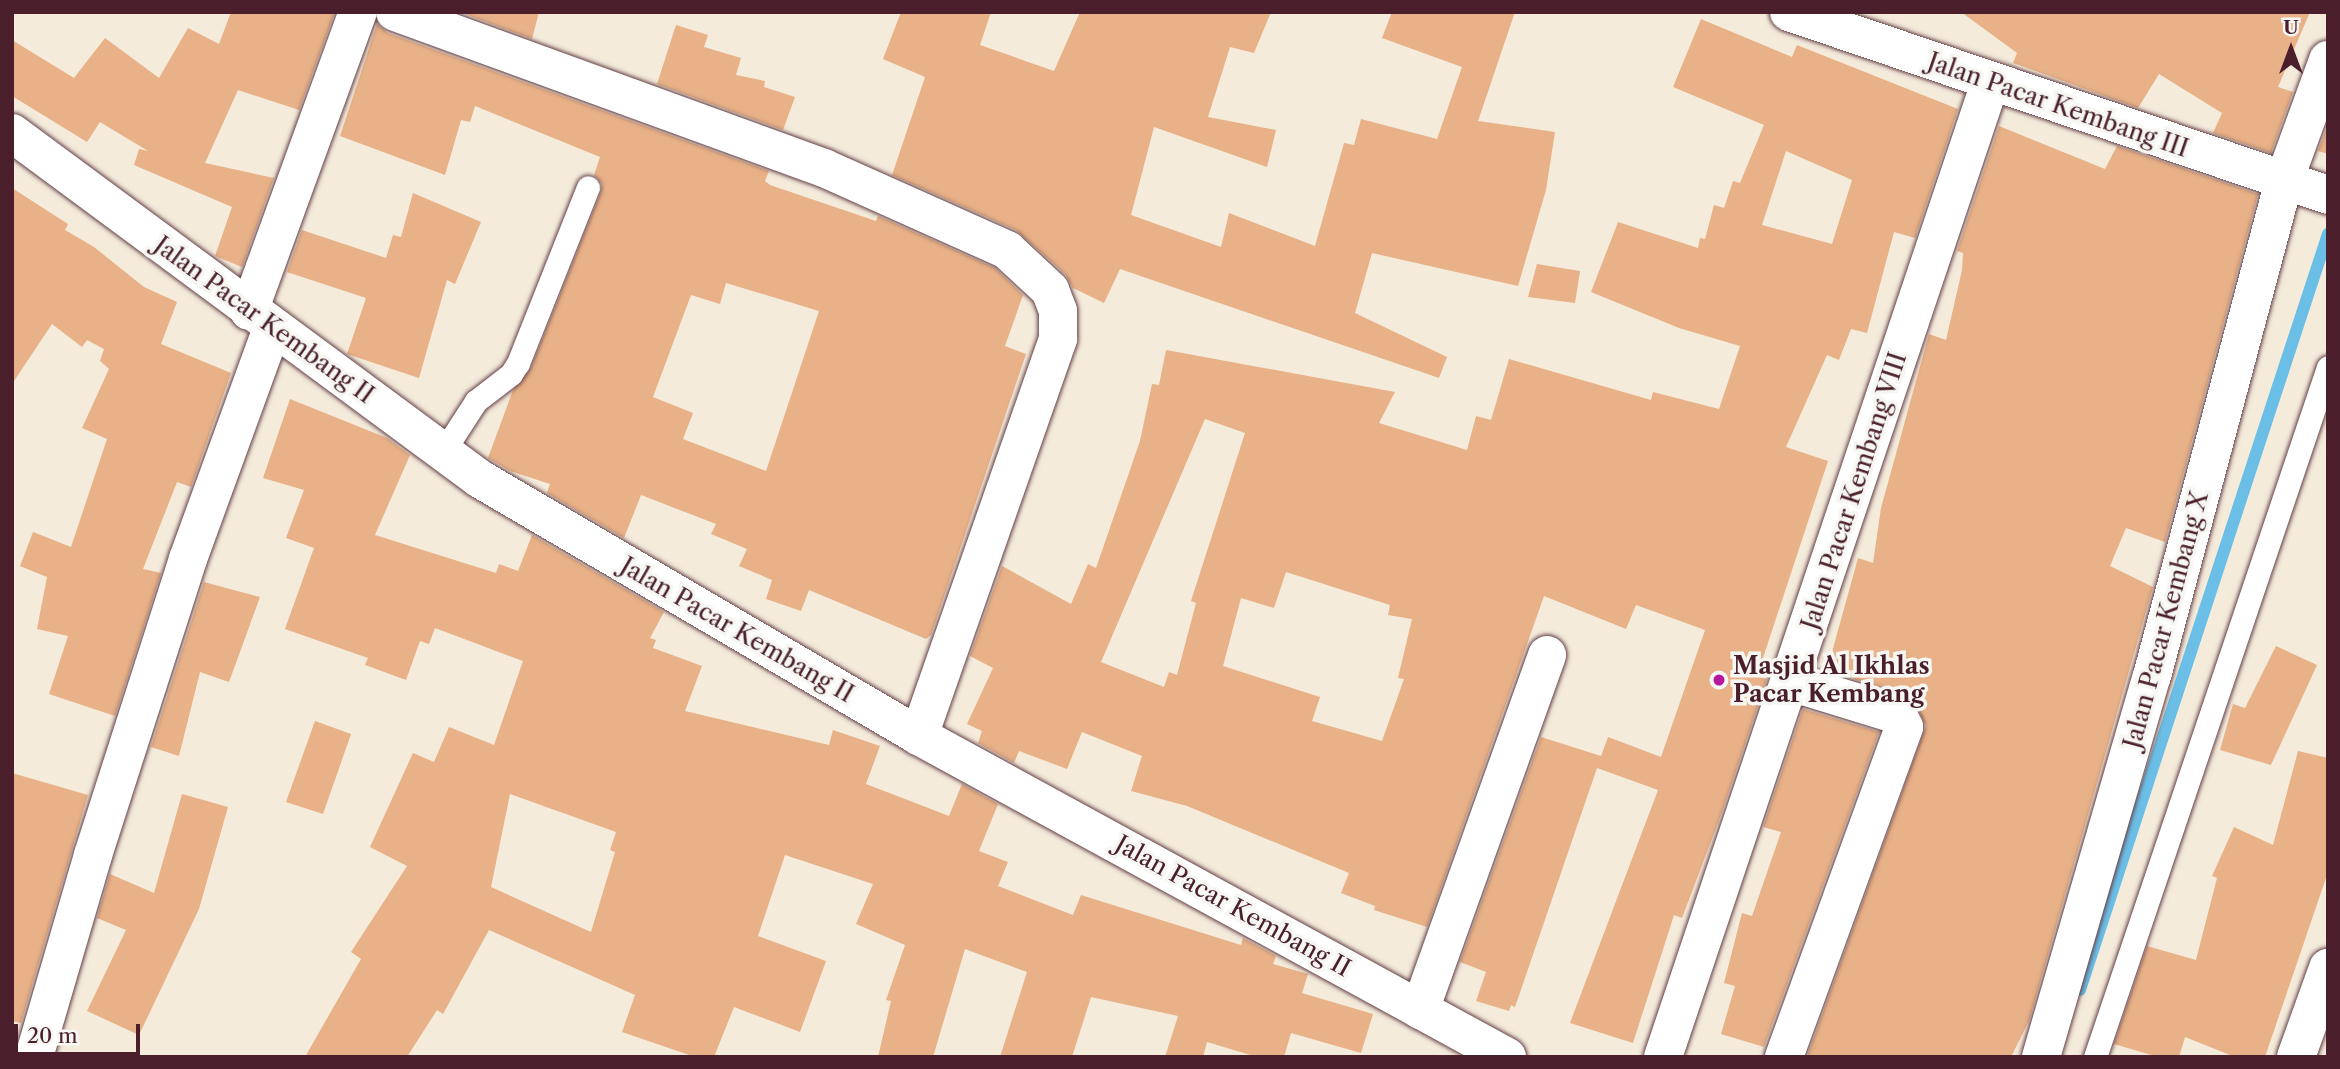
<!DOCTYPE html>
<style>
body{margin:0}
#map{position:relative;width:2340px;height:1069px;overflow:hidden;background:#f4ebdb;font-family:"Libre Caslon Text",serif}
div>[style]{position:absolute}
.stream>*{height:12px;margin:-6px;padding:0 6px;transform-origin:6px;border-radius:6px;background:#6bbfe7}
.building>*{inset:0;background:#e8b187}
.roads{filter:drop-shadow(0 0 2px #643e45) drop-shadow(0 0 2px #643e45)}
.service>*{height:23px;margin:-11.5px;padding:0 11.5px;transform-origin:11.5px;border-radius:11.5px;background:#fff}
.minor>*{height:38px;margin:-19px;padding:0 19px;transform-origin:19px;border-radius:19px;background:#fff}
.dots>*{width:19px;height:19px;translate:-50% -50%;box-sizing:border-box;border:4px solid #f6f6f2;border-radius:50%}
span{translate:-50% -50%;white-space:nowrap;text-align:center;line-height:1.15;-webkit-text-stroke:7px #f6f6f2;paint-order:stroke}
.street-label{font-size:24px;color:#4a1f2b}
.poi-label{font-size:24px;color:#4a1f2b;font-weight:700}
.left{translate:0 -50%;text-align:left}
.frame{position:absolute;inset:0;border:14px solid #4a1f2b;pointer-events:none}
.north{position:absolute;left:2256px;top:14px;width:70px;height:70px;-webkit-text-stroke:5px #f6f6f2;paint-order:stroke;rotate:0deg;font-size:19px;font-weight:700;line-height:28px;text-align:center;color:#4a1f2b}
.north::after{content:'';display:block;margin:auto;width:24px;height:32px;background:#4a1f2b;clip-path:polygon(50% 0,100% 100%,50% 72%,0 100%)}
.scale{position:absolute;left:14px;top:1024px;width:126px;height:32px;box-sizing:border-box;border:4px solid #4a1f2b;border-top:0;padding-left:9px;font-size:21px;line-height:24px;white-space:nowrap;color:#4a1f2b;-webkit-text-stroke:5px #f6f6f2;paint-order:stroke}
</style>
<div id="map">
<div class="stream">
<div style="left:2080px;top:990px;width:796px;rotate:-71.84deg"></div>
</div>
<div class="building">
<div style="clip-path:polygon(231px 12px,335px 12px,299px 110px,238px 90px,205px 163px,274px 178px,242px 267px,215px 256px,232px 207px,134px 165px,139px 149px,148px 151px,100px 122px,87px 142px,12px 96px,12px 40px,74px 78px,105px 38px,159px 78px,188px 28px,219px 44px)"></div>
<div style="clip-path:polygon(460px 12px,539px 12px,532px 39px)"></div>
<div style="clip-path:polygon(901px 12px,991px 12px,980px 45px,1054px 71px,1080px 12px,1271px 12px,1254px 53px,1230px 47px,1208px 117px,1276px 130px,1267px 167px,1154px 127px,1131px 215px,1221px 247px,1229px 213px,1315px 246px,1344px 143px,1354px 145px,1361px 119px,1437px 139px,1462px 67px,1382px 38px,1392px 12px,1515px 12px,1478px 121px,1555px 132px,1546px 190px,1518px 286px,1372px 253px,1355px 313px,1447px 357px,1439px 378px,1120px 269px,1104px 303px,1073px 288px,1065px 274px,1016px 230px,892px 175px,925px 77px,883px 59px)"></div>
<div style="clip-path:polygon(1961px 12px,2310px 12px,2278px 87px,2293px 92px,2271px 153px,2213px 133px,2222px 113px,2159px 74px,2138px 108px,2013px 63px,2017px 53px)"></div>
<div style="clip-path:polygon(evenodd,1701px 19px,1792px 57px,1797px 45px,1958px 109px,1915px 238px,1894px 232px,1867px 333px,1851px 329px,1839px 360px,1827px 355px,1786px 447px,1828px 461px,1757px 676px,1767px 679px,1721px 815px,1682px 918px,1674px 915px,1633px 1043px,1570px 1023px,1658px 790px,1597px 768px,1515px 1007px,1511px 1005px,1509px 1011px,1476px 1001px,1486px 972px,1460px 962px,1541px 737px,1601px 756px,1608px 737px,1661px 757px,1705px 630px,1636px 605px,1626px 629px,1544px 596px,1427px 927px,1374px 910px,1375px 906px,1341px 893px,1349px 873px,1187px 806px,1131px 791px,1142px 756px,1082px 732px,1067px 769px,1019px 751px,1014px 763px,978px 743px,982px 731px,967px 724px,993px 668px,970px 656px,1002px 566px,1071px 604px,1088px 564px,1096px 568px,1140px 441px,1152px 384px,1159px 385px,1166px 350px,1395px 392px,1379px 423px,1467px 450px,1476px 416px,1491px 420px,1509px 359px,1651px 400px,1653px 392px,1719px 409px,1740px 346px,1679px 328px,1591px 292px,1618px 222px,1698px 248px,1700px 238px,1705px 239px,1714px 205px,1724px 208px,1733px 181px,1740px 183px,1764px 125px,1673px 87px,1701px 19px,1786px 151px,1852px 180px,1832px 244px,1762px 225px,1786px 151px,1701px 19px,1205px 419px,1245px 433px,1191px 601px,1196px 603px,1177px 675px,1169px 672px,1164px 687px,1101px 662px,1205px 419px,1701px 19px,1286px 572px,1390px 605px,1388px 615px,1412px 619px,1398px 678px,1404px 679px,1382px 741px,1312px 721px,1320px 697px,1223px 666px,1241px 598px,1274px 608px,1286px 572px)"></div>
<div style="clip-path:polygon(evenodd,377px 24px,388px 33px,769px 171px,765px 181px,770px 185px,876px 221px,878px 216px,995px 268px,1023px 295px,1005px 346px,1026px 354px,931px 635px,926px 639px,809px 590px,801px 611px,766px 599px,772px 580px,739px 566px,747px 549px,711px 534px,716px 524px,641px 495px,624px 538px,547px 493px,550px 484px,510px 471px,488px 458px,513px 390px,531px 368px,601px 192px,602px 184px,594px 175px,600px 157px,475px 106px,470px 122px,461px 120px,445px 175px,340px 136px,377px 24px,726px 283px,819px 311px,766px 471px,683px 439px,693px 413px,653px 397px,691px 295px,720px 304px,726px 283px)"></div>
<div style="clip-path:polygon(676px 25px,708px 35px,704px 47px,741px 58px,736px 75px,765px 81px,764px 87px,795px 97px,783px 130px,657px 84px)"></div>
<div style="clip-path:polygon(2328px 125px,2328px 154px,2318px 151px)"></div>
<div style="clip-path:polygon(1999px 126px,2105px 169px,2117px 146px,2258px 194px,2165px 542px,2126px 528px,2110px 566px,2153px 587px,2029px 1021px,2011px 1057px,1807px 1057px,1926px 726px,1912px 698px,1827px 670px,1858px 558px,1873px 563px,1881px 508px,1929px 334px,1946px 340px,1962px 270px,1963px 253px,1957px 251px)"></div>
<div style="clip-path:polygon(12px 188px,68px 224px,65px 230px,94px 247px,144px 287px,177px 302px,161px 344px,231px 373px,191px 487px,177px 482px,143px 569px,161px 573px,115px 716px,49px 694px,68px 636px,37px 629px,47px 577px,20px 566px,33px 532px,71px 547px,107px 439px,82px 428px,109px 369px,100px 361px,104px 349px,87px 340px,82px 347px,52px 324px,12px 384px)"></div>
<div style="clip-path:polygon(413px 193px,481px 222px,455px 284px,447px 280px,419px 378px,347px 354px,366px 298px,287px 272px,302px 230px,386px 258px,393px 235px,401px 237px)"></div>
<div style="clip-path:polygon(1537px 264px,1580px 271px,1575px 303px,1528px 297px)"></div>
<div style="clip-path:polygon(evenodd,290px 399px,387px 438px,410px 455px,375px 535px,496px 573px,499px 564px,518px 571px,532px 535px,664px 612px,650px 638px,656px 640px,653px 648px,702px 666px,685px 711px,829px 745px,833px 730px,880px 746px,866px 784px,949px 816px,962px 784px,998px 804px,979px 851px,1008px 862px,998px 886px,1073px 915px,1081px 895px,1241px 945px,1243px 938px,1276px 956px,1273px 964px,1308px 974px,1302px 993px,1373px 1014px,1361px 1053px,1291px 1033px,1284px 1057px,1257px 1057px,1207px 1042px,1203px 1057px,1165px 1057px,1178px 1016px,1091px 997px,1072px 1057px,1000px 1057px,1027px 972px,965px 949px,933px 1057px,878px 1057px,891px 1001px,886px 1000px,905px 945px,856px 924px,873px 884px,785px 855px,758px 936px,826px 961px,800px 1032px,734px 1007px,714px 1057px,695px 1057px,622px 1032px,635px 995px,489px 930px,443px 1014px,437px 1010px,407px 1057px,305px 1057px,361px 959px,351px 952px,407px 866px,370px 847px,413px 753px,434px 762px,449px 727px,494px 745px,523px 661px,435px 628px,429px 644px,420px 641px,406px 680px,365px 665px,368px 658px,285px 629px,314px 548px,286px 538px,304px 490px,263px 478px,290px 399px,510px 794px,616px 832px,610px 850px,615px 852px,591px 932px,491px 887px,510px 794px)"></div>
<div style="clip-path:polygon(204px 582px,260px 597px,229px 682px,200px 672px,179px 756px,151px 747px)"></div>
<div style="clip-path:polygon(2276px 646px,2317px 665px,2271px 765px,2220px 750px,2233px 704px,2245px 708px)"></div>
<div style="clip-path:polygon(1803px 709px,1879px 732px,1764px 1047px,1721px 1034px,1735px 986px,1724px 983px,1742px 913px,1752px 916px,1781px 832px,1763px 827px)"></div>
<div style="clip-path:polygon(315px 721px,351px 734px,323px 814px,286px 802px)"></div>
<div style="clip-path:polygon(2298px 751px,2328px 758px,2328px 872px,2265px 1057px,2235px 1057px,2185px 1037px,2179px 1057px,2158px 1057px,2114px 1044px,2147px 946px,2196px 960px,2217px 878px,2212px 876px,2234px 827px,2273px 845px)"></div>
<div style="clip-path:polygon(12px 773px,88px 795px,21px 1023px,12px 1021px)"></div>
<div style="clip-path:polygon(182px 794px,228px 807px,199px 909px,139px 1035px,87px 1011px,126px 930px,97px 918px,110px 874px,154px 893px)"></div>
</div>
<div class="roads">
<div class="service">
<div style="left:443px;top:452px;width:61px;rotate:-57.1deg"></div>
<div style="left:476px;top:401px;width:44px;rotate:-37.6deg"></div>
<div style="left:511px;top:374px;width:13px;rotate:-58deg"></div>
<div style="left:518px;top:363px;width:189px;rotate:-68.3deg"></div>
<div style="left:2095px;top:1057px;width:728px;rotate:-71.34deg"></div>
</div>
<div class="minor">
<div style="left:395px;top:12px;width:456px;rotate:20deg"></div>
<div style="left:824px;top:168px;width:201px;rotate:24.1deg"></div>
<div style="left:1007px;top:250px;width:59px;rotate:42.9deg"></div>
<div style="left:1050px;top:290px;width:22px;rotate:69deg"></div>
<div style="left:1058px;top:311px;width:28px;rotate:90deg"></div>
<div style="left:1058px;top:339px;width:421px;rotate:109.3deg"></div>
<div style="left:1789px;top:12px;width:569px;rotate:18.75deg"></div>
<div style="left:12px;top:133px;width:582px;rotate:36.48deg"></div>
<div style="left:480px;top:479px;width:509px;rotate:30.35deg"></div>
<div style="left:919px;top:736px;width:670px;rotate:28.63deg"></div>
<div style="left:249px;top:311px;width:318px;rotate:-70deg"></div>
<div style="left:1420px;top:1010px;width:377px;rotate:-70.3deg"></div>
<div style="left:34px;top:1057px;width:210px;rotate:-73.7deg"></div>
<div style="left:93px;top:855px;width:311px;rotate:-72.2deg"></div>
<div style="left:188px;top:559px;width:246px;rotate:-70deg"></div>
<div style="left:1663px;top:1057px;width:1027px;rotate:-71.44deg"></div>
<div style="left:1784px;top:1057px;width:351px;rotate:-70deg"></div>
<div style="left:1904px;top:727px;width:13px;rotate:-117deg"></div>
<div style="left:1898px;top:715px;width:112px;rotate:-162.9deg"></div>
<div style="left:2041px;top:1057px;width:397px;rotate:-73.8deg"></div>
<div style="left:2152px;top:676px;width:512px;rotate:-75.07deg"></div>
<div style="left:2284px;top:181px;width:129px;rotate:-70deg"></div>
<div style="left:2296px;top:1057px;width:95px;rotate:-70.2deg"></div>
</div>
</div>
<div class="dots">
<div style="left:1719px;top:680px;background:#b5179e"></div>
</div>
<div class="street-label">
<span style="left:2058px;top:105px;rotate:19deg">Jalan Pacar Kembang III</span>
<span style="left:264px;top:320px;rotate:36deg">Jalan Pacar Kembang II</span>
<span style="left:1854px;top:491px;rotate:-72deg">Jalan Pacar Kembang VIII</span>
<span style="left:2166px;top:620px;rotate:-75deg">Jalan Pacar Kembang X</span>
<span style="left:737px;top:630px;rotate:30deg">Jalan Pacar Kembang II</span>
<span style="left:1233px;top:906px;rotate:29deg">Jalan Pacar Kembang II</span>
</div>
<div class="poi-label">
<span class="left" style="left:1733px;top:680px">Masjid Al Ikhlas<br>Pacar Kembang</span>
</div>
<div class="frame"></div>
<div class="north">U</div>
<div class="scale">20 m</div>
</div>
